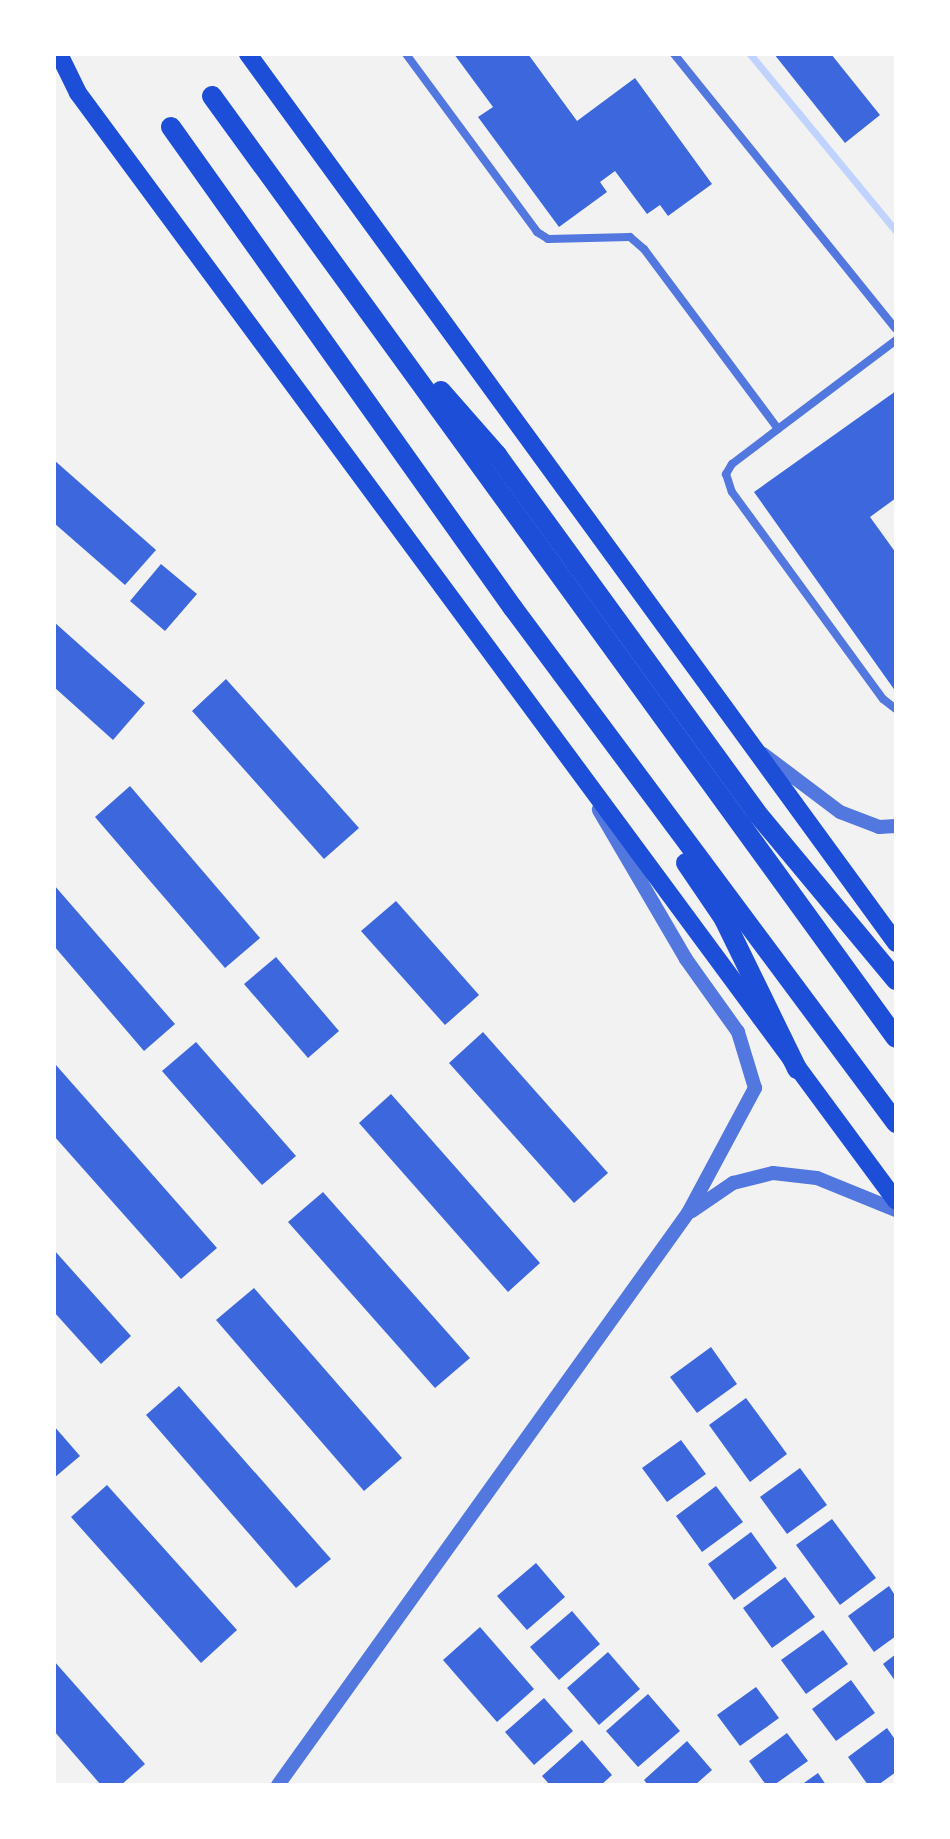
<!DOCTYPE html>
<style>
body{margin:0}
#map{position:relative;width:950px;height:1839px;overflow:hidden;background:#f2f2f2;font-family:Jost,sans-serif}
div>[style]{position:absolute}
.stream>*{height:7px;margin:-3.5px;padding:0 3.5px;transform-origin:3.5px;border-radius:3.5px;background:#bfd3fe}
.building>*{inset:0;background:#3d67dc}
.minor>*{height:8px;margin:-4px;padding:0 4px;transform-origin:4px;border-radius:4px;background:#5277de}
.tertiary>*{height:14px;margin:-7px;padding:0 7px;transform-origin:7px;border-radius:7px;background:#5277de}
.primary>*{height:18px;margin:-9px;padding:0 9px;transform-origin:9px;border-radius:9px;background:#1d4ed8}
.trunk>*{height:20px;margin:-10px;padding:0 10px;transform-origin:10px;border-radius:10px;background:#1d4ed8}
span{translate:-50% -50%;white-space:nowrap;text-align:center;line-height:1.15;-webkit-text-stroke:6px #fff;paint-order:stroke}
.frame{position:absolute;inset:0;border:56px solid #fff;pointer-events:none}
</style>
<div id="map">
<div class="stream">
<div style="left:750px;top:54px;width:229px;rotate:50.5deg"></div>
</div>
<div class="building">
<div style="clip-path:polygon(454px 54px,528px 54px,577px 121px,635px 78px,712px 184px,668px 216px,660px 205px,647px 214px,615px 171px,600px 182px,607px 192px,559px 227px,478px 117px,493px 107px)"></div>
<div style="clip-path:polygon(774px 54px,831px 54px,880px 115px,845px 143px)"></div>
<div style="clip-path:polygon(896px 391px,896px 498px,870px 517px,896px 553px,896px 692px,754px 492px)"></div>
<div style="clip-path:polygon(54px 460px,156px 550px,125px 585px,54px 523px)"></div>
<div style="clip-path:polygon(161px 564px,197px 594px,165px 631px,130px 601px)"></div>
<div style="clip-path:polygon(54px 622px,145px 703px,113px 740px,54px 687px)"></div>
<div style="clip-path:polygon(226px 679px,359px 828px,324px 859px,192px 711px)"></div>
<div style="clip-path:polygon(130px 786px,260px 938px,225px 968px,95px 817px)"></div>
<div style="clip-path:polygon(54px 885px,175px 1024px,144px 1051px,54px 946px)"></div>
<div style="clip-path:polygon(396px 901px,479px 995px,445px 1025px,361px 931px)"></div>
<div style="clip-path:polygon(276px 957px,339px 1031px,308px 1058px,244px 984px)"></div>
<div style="clip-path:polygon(483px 1032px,608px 1173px,574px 1203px,449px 1063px)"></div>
<div style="clip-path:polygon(196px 1042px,296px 1156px,262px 1185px,162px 1071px)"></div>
<div style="clip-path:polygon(56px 1065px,217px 1248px,181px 1279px,54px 1136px)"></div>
<div style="clip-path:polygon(391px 1094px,540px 1263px,508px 1292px,359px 1123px)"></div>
<div style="clip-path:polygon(323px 1192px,470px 1358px,435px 1388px,288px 1222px)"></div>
<div style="clip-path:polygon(54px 1250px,131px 1336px,101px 1364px,54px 1312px)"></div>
<div style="clip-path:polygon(254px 1288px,402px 1458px,364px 1491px,216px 1320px)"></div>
<div style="clip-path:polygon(711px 1347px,737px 1384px,697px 1413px,670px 1377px)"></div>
<div style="clip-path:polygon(179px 1386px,331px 1559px,296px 1588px,146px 1415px)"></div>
<div style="clip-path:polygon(746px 1398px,787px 1454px,750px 1482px,709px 1425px)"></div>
<div style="clip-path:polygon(54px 1426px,80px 1456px,54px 1478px)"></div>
<div style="clip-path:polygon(681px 1440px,706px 1474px,667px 1502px,642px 1468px)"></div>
<div style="clip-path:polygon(800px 1468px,827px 1505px,787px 1534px,760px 1497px)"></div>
<div style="clip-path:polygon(107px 1485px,237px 1630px,201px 1663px,71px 1517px)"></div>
<div style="clip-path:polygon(716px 1486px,743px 1522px,702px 1552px,676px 1516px)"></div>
<div style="clip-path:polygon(832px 1519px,876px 1578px,840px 1605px,796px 1545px)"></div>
<div style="clip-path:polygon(751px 1532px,777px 1568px,734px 1600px,708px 1564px)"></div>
<div style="clip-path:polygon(536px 1563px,565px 1597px,527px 1630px,497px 1596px)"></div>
<div style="clip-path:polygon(785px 1577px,815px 1617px,772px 1648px,743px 1608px)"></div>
<div style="clip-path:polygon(889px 1586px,896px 1597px,896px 1636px,874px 1652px,848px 1616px)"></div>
<div style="clip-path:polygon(572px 1611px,600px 1644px,559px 1680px,530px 1647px)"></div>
<div style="clip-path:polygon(480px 1627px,534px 1689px,497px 1722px,443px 1660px)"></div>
<div style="clip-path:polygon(823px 1630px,848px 1664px,806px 1694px,781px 1660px)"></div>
<div style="clip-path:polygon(608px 1652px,640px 1689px,599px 1725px,567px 1688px)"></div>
<div style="clip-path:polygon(896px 1654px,896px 1682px,883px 1664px)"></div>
<div style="clip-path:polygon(54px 1661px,145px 1764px,121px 1785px,101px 1785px,54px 1731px)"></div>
<div style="clip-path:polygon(851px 1680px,875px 1713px,836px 1741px,812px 1709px)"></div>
<div style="clip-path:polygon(756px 1687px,779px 1718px,740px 1746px,717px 1715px)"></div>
<div style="clip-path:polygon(648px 1694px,680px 1731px,638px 1767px,606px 1731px)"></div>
<div style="clip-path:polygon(544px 1698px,573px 1731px,534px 1765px,505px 1732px)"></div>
<div style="clip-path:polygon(887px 1728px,896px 1741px,896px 1772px,878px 1785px,868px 1785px,848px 1757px)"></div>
<div style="clip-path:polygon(787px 1733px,808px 1761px,774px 1785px,766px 1785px,749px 1761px)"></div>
<div style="clip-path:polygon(582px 1740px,612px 1775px,601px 1785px,550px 1785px,542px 1776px)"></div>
<div style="clip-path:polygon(687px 1741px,712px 1770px,695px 1785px,648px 1785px,644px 1780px)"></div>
<div style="clip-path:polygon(818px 1773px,826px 1785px,801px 1785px)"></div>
</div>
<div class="minor">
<div style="left:406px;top:54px;width:221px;rotate:53.6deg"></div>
<div style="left:537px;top:232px;width:13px;rotate:32deg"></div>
<div style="left:548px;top:239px;width:82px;rotate:-1.4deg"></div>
<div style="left:630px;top:237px;width:18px;rotate:41deg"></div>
<div style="left:644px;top:249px;width:224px;rotate:53.3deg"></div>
<div style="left:778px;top:429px;width:58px;rotate:142.7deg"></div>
<div style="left:732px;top:464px;width:12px;rotate:121deg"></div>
<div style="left:726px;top:474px;width:19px;rotate:72deg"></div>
<div style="left:732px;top:492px;width:256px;rotate:53.9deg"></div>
<div style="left:883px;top:699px;width:16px;rotate:38deg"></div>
<div style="left:674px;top:54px;width:353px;rotate:51.1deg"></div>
<div style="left:778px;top:429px;width:148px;rotate:-37deg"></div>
</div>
<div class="tertiary">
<div style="left:763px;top:754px;width:96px;rotate:37deg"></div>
<div style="left:840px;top:812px;width:42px;rotate:21deg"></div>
<div style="left:879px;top:827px;width:17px;rotate:-3deg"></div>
<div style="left:692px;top:1211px;width:50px;rotate:-34.3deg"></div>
<div style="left:733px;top:1183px;width:41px;rotate:-14deg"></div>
<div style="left:773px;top:1173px;width:44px;rotate:6.5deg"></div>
<div style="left:817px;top:1178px;width:85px;rotate:22.1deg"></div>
<div style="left:278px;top:1785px;width:704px;rotate:-54.37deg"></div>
<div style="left:688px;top:1213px;width:142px;rotate:-61.8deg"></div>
<div style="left:755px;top:1088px;width:59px;rotate:-106.9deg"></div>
<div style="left:738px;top:1032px;width:90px;rotate:-125.5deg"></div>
<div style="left:686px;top:959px;width:173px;rotate:-120.3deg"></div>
</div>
<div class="primary">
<div style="left:59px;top:54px;width:43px;rotate:64deg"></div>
<div style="left:78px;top:93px;width:1377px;rotate:53.56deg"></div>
<div style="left:248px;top:54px;width:1100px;rotate:53.91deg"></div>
</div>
<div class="trunk">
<div style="left:212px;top:96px;width:1164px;rotate:54.02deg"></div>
<div style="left:171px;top:127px;width:590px;rotate:54.59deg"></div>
<div style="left:513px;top:608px;width:642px;rotate:53.36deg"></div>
<div style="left:441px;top:391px;width:85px;rotate:48.8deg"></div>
<div style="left:497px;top:455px;width:441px;rotate:54deg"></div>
<div style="left:756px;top:812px;width:219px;rotate:50.2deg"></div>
<div style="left:686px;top:863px;width:68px;rotate:55.8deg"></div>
<div style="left:724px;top:919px;width:167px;rotate:64deg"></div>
</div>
<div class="frame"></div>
</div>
